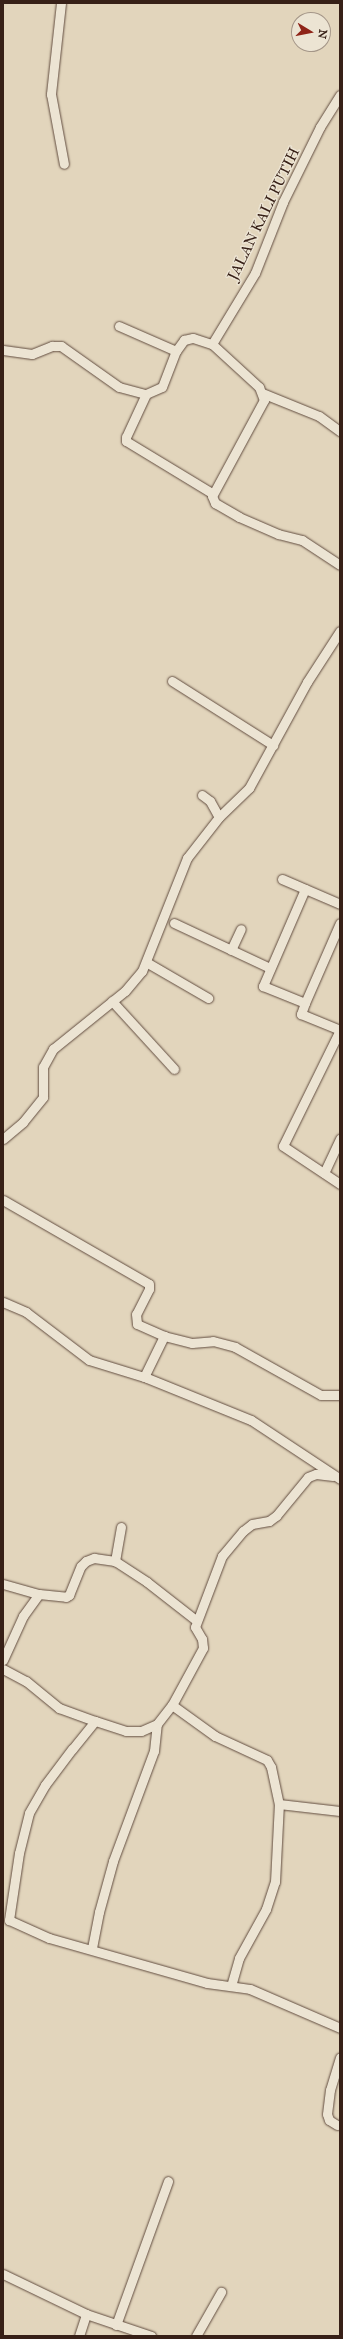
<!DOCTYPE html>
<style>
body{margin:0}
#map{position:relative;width:343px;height:2339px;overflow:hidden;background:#e2d5bc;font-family:"IM FELL Great Primer",serif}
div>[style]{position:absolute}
.roads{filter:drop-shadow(0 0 1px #624d40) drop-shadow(0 0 1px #624d40)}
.street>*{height:9px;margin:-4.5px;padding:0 4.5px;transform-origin:4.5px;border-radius:4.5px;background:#ece4d3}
span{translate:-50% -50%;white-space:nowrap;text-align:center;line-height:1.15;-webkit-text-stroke:3px #ece4d3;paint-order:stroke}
.street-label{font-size:15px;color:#372017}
.frame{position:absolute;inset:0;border:4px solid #372017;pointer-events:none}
.north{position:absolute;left:291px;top:12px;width:40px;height:40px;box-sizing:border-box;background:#ece4d3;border:1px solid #a49688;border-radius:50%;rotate:100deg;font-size:11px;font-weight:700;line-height:16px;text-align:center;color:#372017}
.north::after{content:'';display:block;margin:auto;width:14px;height:18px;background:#8f2418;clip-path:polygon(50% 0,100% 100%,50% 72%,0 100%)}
</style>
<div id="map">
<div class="roads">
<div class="street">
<div style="left:61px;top:3px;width:92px;rotate:96.3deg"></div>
<div style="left:51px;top:94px;width:71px;rotate:79.5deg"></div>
<div style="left:340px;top:95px;width:38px;rotate:122deg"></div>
<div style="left:320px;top:127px;width:84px;rotate:116.3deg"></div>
<div style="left:283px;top:202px;width:76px;rotate:111.5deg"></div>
<div style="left:255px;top:273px;width:83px;rotate:121.2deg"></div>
<div style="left:212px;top:344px;width:64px;rotate:42.5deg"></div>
<div style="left:259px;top:387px;width:14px;rotate:69deg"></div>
<div style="left:264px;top:400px;width:109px;rotate:118.4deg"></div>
<div style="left:212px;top:496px;width:8px;rotate:67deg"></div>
<div style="left:215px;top:503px;width:28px;rotate:30deg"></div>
<div style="left:239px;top:517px;width:43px;rotate:23.6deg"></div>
<div style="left:278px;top:534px;width:25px;rotate:14deg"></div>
<div style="left:302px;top:540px;width:45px;rotate:33.3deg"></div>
<div style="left:119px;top:326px;width:62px;rotate:23.7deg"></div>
<div style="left:3px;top:350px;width:29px;rotate:8deg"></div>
<div style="left:32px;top:354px;width:22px;rotate:-22deg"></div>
<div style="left:52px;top:346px;width:9px"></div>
<div style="left:61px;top:346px;width:71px;rotate:35.3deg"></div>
<div style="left:119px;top:387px;width:28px;rotate:15deg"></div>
<div style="left:146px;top:394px;width:17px;rotate:-24deg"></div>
<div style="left:162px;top:387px;width:39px;rotate:-69deg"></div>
<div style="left:176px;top:351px;width:14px;rotate:-54deg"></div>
<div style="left:184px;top:340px;width:9px;rotate:-13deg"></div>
<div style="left:193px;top:338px;width:20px;rotate:18deg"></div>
<div style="left:262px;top:393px;width:61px;rotate:22deg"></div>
<div style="left:319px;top:416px;width:26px;rotate:36deg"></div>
<div style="left:146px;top:394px;width:47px;rotate:114.9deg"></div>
<div style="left:126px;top:437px;width:4px;rotate:90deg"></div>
<div style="left:126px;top:441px;width:100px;rotate:31.2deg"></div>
<div style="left:172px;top:681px;width:120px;rotate:32.4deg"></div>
<div style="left:202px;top:795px;width:10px;rotate:37deg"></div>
<div style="left:210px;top:801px;width:18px;rotate:61deg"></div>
<div style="left:282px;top:879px;width:63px;rotate:23.3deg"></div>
<div style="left:305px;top:889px;width:106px;rotate:113.4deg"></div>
<div style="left:263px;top:986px;width:45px;rotate:22deg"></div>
<div style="left:305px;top:1003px;width:87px;rotate:-66.4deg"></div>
<div style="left:174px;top:923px;width:106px;rotate:25.1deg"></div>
<div style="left:231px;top:950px;width:23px;rotate:-65deg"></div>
<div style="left:146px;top:962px;width:72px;rotate:30.1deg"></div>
<div style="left:112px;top:1001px;width:92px;rotate:47.6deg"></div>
<div style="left:305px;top:1003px;width:12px;rotate:110deg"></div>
<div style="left:301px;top:1014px;width:42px;rotate:22.3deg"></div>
<div style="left:340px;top:1030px;width:129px;rotate:116.2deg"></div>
<div style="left:283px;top:1146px;width:69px;rotate:33.7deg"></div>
<div style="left:3px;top:1139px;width:26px;rotate:-40deg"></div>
<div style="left:23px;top:1122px;width:32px;rotate:-51deg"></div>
<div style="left:43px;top:1097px;width:30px;rotate:-90deg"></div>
<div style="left:43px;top:1067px;width:21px;rotate:-61deg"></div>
<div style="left:53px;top:1049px;width:92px;rotate:-38.9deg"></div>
<div style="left:125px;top:991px;width:26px;rotate:-50deg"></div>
<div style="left:142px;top:971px;width:122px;rotate:-68.3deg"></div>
<div style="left:187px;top:858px;width:52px;rotate:-52deg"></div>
<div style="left:219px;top:817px;width:42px;rotate:-44deg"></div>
<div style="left:249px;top:788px;width:121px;rotate:-61.3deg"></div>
<div style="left:307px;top:682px;width:61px;rotate:-57.1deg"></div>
<div style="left:324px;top:1173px;width:38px;rotate:-65deg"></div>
<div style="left:3px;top:1200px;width:168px;rotate:29.9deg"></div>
<div style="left:149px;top:1284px;width:5px;rotate:90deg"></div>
<div style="left:149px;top:1289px;width:28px;rotate:117deg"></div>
<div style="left:136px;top:1314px;width:10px;rotate:84deg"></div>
<div style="left:137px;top:1324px;width:30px;rotate:24deg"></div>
<div style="left:164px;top:1336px;width:29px;rotate:14deg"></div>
<div style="left:192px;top:1343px;width:21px;rotate:-5deg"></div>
<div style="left:213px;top:1341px;width:23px;rotate:15deg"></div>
<div style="left:235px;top:1347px;width:98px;rotate:29.2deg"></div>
<div style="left:321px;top:1395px;width:19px"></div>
<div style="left:3px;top:1302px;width:25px;rotate:23deg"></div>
<div style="left:26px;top:1312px;width:79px;rotate:37.3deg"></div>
<div style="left:89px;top:1360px;width:61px;rotate:17.2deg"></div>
<div style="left:147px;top:1378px;width:112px;rotate:22deg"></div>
<div style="left:251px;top:1420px;width:107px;rotate:33.5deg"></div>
<div style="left:144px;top:1377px;width:46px;rotate:-64deg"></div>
<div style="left:121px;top:1527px;width:35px;rotate:100deg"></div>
<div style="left:115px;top:1561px;width:38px;rotate:33deg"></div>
<div style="left:147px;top:1582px;width:63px;rotate:38deg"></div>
<div style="left:3px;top:1584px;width:37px;rotate:16deg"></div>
<div style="left:3px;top:1660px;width:48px;rotate:-65.6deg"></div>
<div style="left:23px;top:1616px;width:27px;rotate:-54deg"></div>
<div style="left:39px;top:1594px;width:27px;rotate:6deg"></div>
<div style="left:66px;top:1597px;width:4px;rotate:-34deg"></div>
<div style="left:69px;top:1595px;width:31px;rotate:-68deg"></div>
<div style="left:81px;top:1566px;width:7px;rotate:-45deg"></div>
<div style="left:86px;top:1561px;width:9px;rotate:-21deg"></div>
<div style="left:94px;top:1558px;width:21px;rotate:8deg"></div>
<div style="left:3px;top:1669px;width:26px;rotate:28deg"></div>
<div style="left:26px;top:1681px;width:43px;rotate:39.3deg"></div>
<div style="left:59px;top:1708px;width:38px;rotate:20deg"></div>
<div style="left:172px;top:1705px;width:53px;rotate:35.8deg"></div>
<div style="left:215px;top:1736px;width:57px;rotate:24.8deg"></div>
<div style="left:267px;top:1760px;width:8px;rotate:60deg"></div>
<div style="left:271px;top:1767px;width:38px;rotate:78deg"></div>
<div style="left:279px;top:1804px;width:61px;rotate:6.5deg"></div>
<div style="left:157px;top:1724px;width:17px;rotate:156deg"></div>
<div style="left:141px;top:1731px;width:15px;rotate:180deg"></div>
<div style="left:126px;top:1731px;width:33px;rotate:-162deg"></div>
<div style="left:95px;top:1721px;width:36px;rotate:129deg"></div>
<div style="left:72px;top:1749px;width:45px;rotate:126.9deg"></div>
<div style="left:45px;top:1785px;width:32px;rotate:120deg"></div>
<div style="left:29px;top:1813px;width:41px;rotate:104deg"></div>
<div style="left:19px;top:1853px;width:68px;rotate:98.5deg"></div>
<div style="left:9px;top:1920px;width:44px;rotate:24.2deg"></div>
<div style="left:49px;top:1938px;width:164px;rotate:15.9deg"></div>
<div style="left:207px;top:1983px;width:43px;rotate:7.9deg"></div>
<div style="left:250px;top:1989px;width:98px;rotate:23.4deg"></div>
<div style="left:92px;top:1948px;width:37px;rotate:-79deg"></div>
<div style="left:99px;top:1912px;width:53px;rotate:-74.6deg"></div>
<div style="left:113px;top:1861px;width:117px;rotate:-69.6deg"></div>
<div style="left:154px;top:1751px;width:27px;rotate:-84deg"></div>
<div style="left:157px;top:1724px;width:24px;rotate:-52deg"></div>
<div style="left:172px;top:1705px;width:65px;rotate:-61.5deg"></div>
<div style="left:203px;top:1648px;width:9px;rotate:-96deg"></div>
<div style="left:202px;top:1639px;width:14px;rotate:-120deg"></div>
<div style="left:195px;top:1627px;width:76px;rotate:-69.2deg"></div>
<div style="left:222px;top:1556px;width:33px;rotate:-50deg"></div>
<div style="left:243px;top:1531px;width:11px;rotate:-38deg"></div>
<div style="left:252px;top:1524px;width:17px;rotate:-10deg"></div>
<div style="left:269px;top:1521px;width:9px;rotate:-36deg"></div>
<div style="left:276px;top:1516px;width:50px;rotate:-50.6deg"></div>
<div style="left:308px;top:1477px;width:9px;rotate:-21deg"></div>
<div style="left:316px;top:1474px;width:17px;rotate:7deg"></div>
<div style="left:231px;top:1986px;width:29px;rotate:-74deg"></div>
<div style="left:239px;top:1958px;width:56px;rotate:-61.1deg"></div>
<div style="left:266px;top:1909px;width:28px;rotate:-72deg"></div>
<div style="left:275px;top:1882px;width:78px;rotate:-87.1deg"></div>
<div style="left:337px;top:2125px;width:9px;rotate:-148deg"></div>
<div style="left:329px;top:2120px;width:6px;rotate:-108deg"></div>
<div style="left:327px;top:2114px;width:24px;rotate:-83deg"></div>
<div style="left:330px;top:2090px;width:34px;rotate:-73deg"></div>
<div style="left:3px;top:2274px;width:92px;rotate:25.7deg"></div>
<div style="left:86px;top:2314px;width:69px;rotate:18.7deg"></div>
<div style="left:116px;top:2325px;width:153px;rotate:-70.1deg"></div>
<div style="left:79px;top:2336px;width:23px;rotate:-72deg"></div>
<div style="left:196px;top:2336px;width:51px;rotate:-60.4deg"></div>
</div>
</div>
<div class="street-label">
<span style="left:264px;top:214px;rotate:-64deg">JALAN KALI PUTIH</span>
</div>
<div class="frame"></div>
<div class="north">N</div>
</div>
